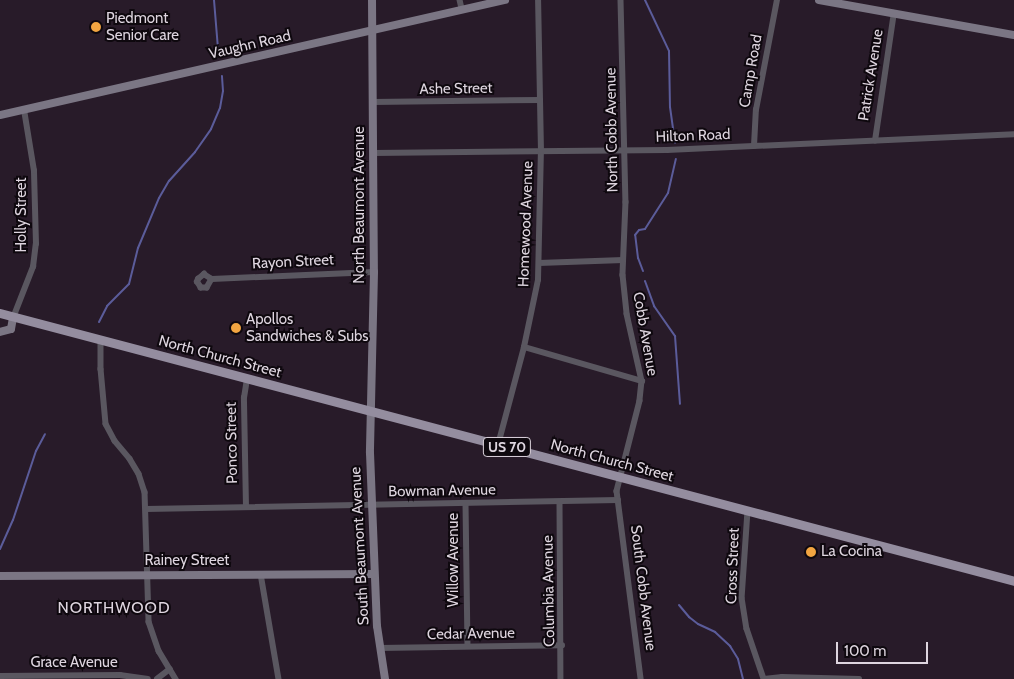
<!DOCTYPE html>
<style>
body{margin:0}
#map{position:relative;width:1014px;height:679px;overflow:hidden;background:#281b29;font-family:Cabin,sans-serif}
div>[style]{position:absolute}
.stream>*{height:2px;margin:-1px;padding:0 1px;transform-origin:1px;border-radius:1px;background:#5b5c9a}
.street>*{height:5.5px;margin:-2.75px;padding:0 2.75px;transform-origin:2.75px;border-radius:2.75px;background:#5a5760}
.secondary>*{height:8px;margin:-4px;padding:0 4px;transform-origin:4px;border-radius:4px;background:#7b7684}
.primary>*{height:9px;margin:-4.5px;padding:0 4.5px;transform-origin:4.5px;border-radius:4.5px;background:#948d9f}
.dots>*{width:14px;height:14px;translate:-50% -50%;box-sizing:border-box;border:2px solid #0e080e;border-radius:50%}
span{translate:-50% -50%;white-space:nowrap;text-align:center;line-height:1.15;-webkit-text-stroke:4px #0e080e;paint-order:stroke}
.shield-label span{padding:1px 4px;background:#0e080e;border:1px solid;border-radius:4px;-webkit-text-stroke-width:0}
.shield-label{font-size:14px;color:#ded5df;font-weight:700}
.poi-label{font-size:15px;color:#ded5df}
.left{translate:0 -50%;text-align:left}
.street-label{font-size:15px;color:#ded5df}
.neighbourhood-label{font-size:16px;color:#ded5df;letter-spacing:1px}
.scale{position:absolute;left:836px;top:642px;width:92px;height:22px;box-sizing:border-box;border:2px solid #ded5df;border-top:0;padding-left:6px;font-size:15px;line-height:18px;white-space:nowrap;color:#ded5df;-webkit-text-stroke:4px #0e080e;paint-order:stroke}
</style>
<div id="map">
<div class="stream">
<div style="left:214px;top:0;width:49px;rotate:85.3deg"></div>
<div style="left:645px;top:0;width:56px;rotate:64.8deg"></div>
<div style="left:669px;top:51px;width:56px;rotate:89deg"></div>
<div style="left:670px;top:107px;width:36px;rotate:82deg"></div>
<div style="left:643px;top:271px;width:14px;rotate:-111deg"></div>
<div style="left:638px;top:258px;width:23px;rotate:-97deg"></div>
<div style="left:635px;top:235px;width:6px;rotate:-51deg"></div>
<div style="left:639px;top:230px;width:6px;rotate:-9deg"></div>
<div style="left:645px;top:229px;width:43px;rotate:-57.4deg"></div>
<div style="left:668px;top:193px;width:35px;rotate:-77deg"></div>
<div style="left:645px;top:281px;width:27px;rotate:70deg"></div>
<div style="left:654px;top:306px;width:37px;rotate:55deg"></div>
<div style="left:675px;top:336px;width:68px;rotate:85.8deg"></div>
<div style="left:99px;top:322px;width:18px;rotate:-63deg"></div>
<div style="left:107px;top:306px;width:31px;rotate:-45deg"></div>
<div style="left:129px;top:284px;width:37px;rotate:-76deg"></div>
<div style="left:138px;top:248px;width:54px;rotate:-67.2deg"></div>
<div style="left:159px;top:198px;width:20px;rotate:-60deg"></div>
<div style="left:169px;top:181px;width:39px;rotate:-48deg"></div>
<div style="left:195px;top:152px;width:28px;rotate:-55deg"></div>
<div style="left:211px;top:129px;width:23px;rotate:-67deg"></div>
<div style="left:220px;top:108px;width:17px;rotate:-80deg"></div>
<div style="left:223px;top:91px;width:15px;rotate:-94deg"></div>
<div style="left:0;top:549px;width:32px;rotate:-66deg"></div>
<div style="left:13px;top:520px;width:73px;rotate:-71.6deg"></div>
<div style="left:36px;top:451px;width:19px;rotate:-62deg"></div>
<div style="left:679px;top:605px;width:16px;rotate:50deg"></div>
<div style="left:689px;top:617px;width:11px;rotate:38deg"></div>
<div style="left:698px;top:624px;width:19px;rotate:25deg"></div>
<div style="left:715px;top:632px;width:21px;rotate:43deg"></div>
<div style="left:730px;top:646px;width:15px;rotate:58deg"></div>
<div style="left:738px;top:659px;width:21px;rotate:76deg"></div>
</div>
<div class="street">
<div style="left:460px;top:0;width:9px;rotate:77deg"></div>
<div style="left:621px;top:0;width:202px;rotate:88.6deg"></div>
<div style="left:626px;top:202px;width:73px;rotate:92.4deg"></div>
<div style="left:623px;top:275px;width:39px;rotate:84deg"></div>
<div style="left:627px;top:314px;width:69px;rotate:77.4deg"></div>
<div style="left:642px;top:381px;width:20px;rotate:96deg"></div>
<div style="left:640px;top:401px;width:93px;rotate:104.3deg"></div>
<div style="left:617px;top:491px;width:190px;rotate:82.7deg"></div>
<div style="left:373px;top:102px;width:167px;rotate:-0.7deg"></div>
<div style="left:875px;top:141px;width:129px;rotate:-81.6deg"></div>
<div style="left:754px;top:146px;width:36px;rotate:-87deg"></div>
<div style="left:756px;top:110px;width:112px;rotate:-79.2deg"></div>
<div style="left:373px;top:153px;width:294px;rotate:-0.6deg"></div>
<div style="left:667px;top:150px;width:347px;rotate:-2.6deg"></div>
<div style="left:539px;top:263px;width:84px;rotate:-2deg"></div>
<div style="left:212px;top:279px;width:10px;rotate:119deg"></div>
<div style="left:207px;top:288px;width:6px;rotate:180deg"></div>
<div style="left:201px;top:288px;width:7px;rotate:-124deg"></div>
<div style="left:197px;top:282px;width:3px;rotate:-72deg"></div>
<div style="left:198px;top:279px;width:8px;rotate:-40deg"></div>
<div style="left:204px;top:274px;width:9px;rotate:32deg"></div>
<div style="left:212px;top:279px;width:162px;rotate:-2.5deg"></div>
<div style="left:13px;top:318px;width:55px;rotate:-68.6deg"></div>
<div style="left:33px;top:267px;width:23px;rotate:-83deg"></div>
<div style="left:36px;top:244px;width:73px;rotate:-91.6deg"></div>
<div style="left:34px;top:171px;width:62px;rotate:-99.3deg"></div>
<div style="left:101px;top:340px;width:29px;rotate:90deg"></div>
<div style="left:101px;top:369px;width:55px;rotate:84.8deg"></div>
<div style="left:106px;top:424px;width:19px;rotate:62deg"></div>
<div style="left:115px;top:441px;width:23px;rotate:50deg"></div>
<div style="left:130px;top:459px;width:17px;rotate:59deg"></div>
<div style="left:139px;top:474px;width:19px;rotate:72deg"></div>
<div style="left:145px;top:492px;width:130px;rotate:88.2deg"></div>
<div style="left:149px;top:622px;width:31px;rotate:71deg"></div>
<div style="left:159px;top:651px;width:33px;rotate:59deg"></div>
<div style="left:524px;top:347px;width:123px;rotate:16.1deg"></div>
<div style="left:498px;top:445px;width:101px;rotate:-75.1deg"></div>
<div style="left:524px;top:347px;width:68px;rotate:-78.2deg"></div>
<div style="left:538px;top:280px;width:128px;rotate:-88.7deg"></div>
<div style="left:541px;top:152px;width:152px;rotate:-91.1deg"></div>
<div style="left:560px;top:502px;width:177px;rotate:89.7deg"></div>
<div style="left:466px;top:503px;width:143px;rotate:89.2deg"></div>
<div style="left:246px;top:507px;width:109px;rotate:-91.1deg"></div>
<div style="left:244px;top:398px;width:19px;rotate:-81deg"></div>
<div style="left:146px;top:509px;width:472px;rotate:-1.1deg"></div>
<div style="left:748px;top:511px;width:87px;rotate:93.9deg"></div>
<div style="left:742px;top:598px;width:31px;rotate:81deg"></div>
<div style="left:747px;top:629px;width:53px;rotate:71.2deg"></div>
<div style="left:764px;top:679px;width:18px;rotate:-6deg"></div>
<div style="left:782px;top:677px;width:77px;rotate:1.5deg"></div>
<div style="left:261px;top:574px;width:107px;rotate:80.3deg"></div>
<div style="left:380px;top:648px;width:182px;rotate:-0.9deg"></div>
<div style="left:0;top:676px;width:120px;rotate:-0.5deg"></div>
<div style="left:120px;top:675px;width:28px;rotate:8deg"></div>
<div style="left:157px;top:679px;width:16px;rotate:-38deg"></div>
</div>
<div class="secondary">
<div style="left:372px;top:0;width:272px;rotate:89.6deg"></div>
<div style="left:374px;top:272px;width:181px;rotate:91.3deg"></div>
<div style="left:370px;top:453px;width:173px;rotate:87.7deg"></div>
<div style="left:377px;top:626px;width:54px;rotate:81.4deg"></div>
<div style="left:819px;top:0;width:198px;rotate:10.2deg"></div>
<div style="left:0;top:115px;width:518px;rotate:-12.83deg"></div>
<div style="left:0;top:332px;width:11px;rotate:-15deg"></div>
<div style="left:11px;top:329px;width:11px;rotate:-80deg"></div>
<div style="left:0;top:576px;width:374px;rotate:-0.3deg"></div>
</div>
<div class="primary">
<div style="left:0;top:313px;width:1049px;rotate:14.8deg"></div>
</div>
<div class="dots">
<div style="left:96px;top:27px;background:#f2a541"></div>
<div style="left:236px;top:328px;background:#f2a541"></div>
<div style="left:811px;top:552px;background:#f2a541"></div>
</div>
<div class="shield-label">
<span style="left:507px;top:447px">US 70</span>
</div>
<div class="poi-label">
<span class="left" style="left:106px;top:27px">Piedmont<br>Senior Care</span>
<span class="left" style="left:246px;top:328px">Apollos<br>Sandwiches &amp; Subs</span>
<span class="left" style="left:821px;top:552px">La Cocina</span>
</div>
<div class="street-label">
<span style="left:250px;top:45px;rotate:-13deg">Vaughn Road</span>
<span style="left:751px;top:71px;rotate:-80deg">Camp Road</span>
<span style="left:871px;top:75px;rotate:-81deg">Patrick Avenue</span>
<span style="left:456px;top:89px;rotate:-1deg">Ashe Street</span>
<span style="left:612px;top:130px;rotate:-91deg">North Cobb Avenue</span>
<span style="left:693px;top:136px;rotate:-2deg">Hilton Road</span>
<span style="left:360px;top:205px;rotate:-90deg">North Beaumont Avenue</span>
<span style="left:22px;top:215px;rotate:-90deg">Holly Street</span>
<span style="left:526px;top:224px;rotate:-88deg">Homewood Avenue</span>
<span style="left:293px;top:262px;rotate:-3deg">Rayon Street</span>
<span style="left:645px;top:334px;rotate:80deg">Cobb Avenue</span>
<span style="left:220px;top:357px;rotate:15deg">North Church Street</span>
<span style="left:232px;top:443px;rotate:-91deg">Ponco Street</span>
<span style="left:612px;top:461px;rotate:15deg">North Church Street</span>
<span style="left:442px;top:491px;rotate:-1deg">Bowman Avenue</span>
<span style="left:360px;top:546px;rotate:-93deg">South Beaumont Avenue</span>
<span style="left:454px;top:560px;rotate:-90deg">Willow Avenue</span>
<span style="left:187px;top:561px">Rainey Street</span>
<span style="left:733px;top:566px;rotate:-88deg">Cross Street</span>
<span style="left:643px;top:588px;rotate:83deg">South Cobb Avenue</span>
<span style="left:549px;top:591px;rotate:-91deg">Columbia Avenue</span>
<span style="left:471px;top:634px;rotate:-1deg">Cedar Avenue</span>
<span style="left:74px;top:663px">Grace Avenue</span>
</div>
<div class="neighbourhood-label">
<span style="left:114px;top:608px">NORTHWOOD</span>
</div>
<div class="scale">100 m</div>
</div>
